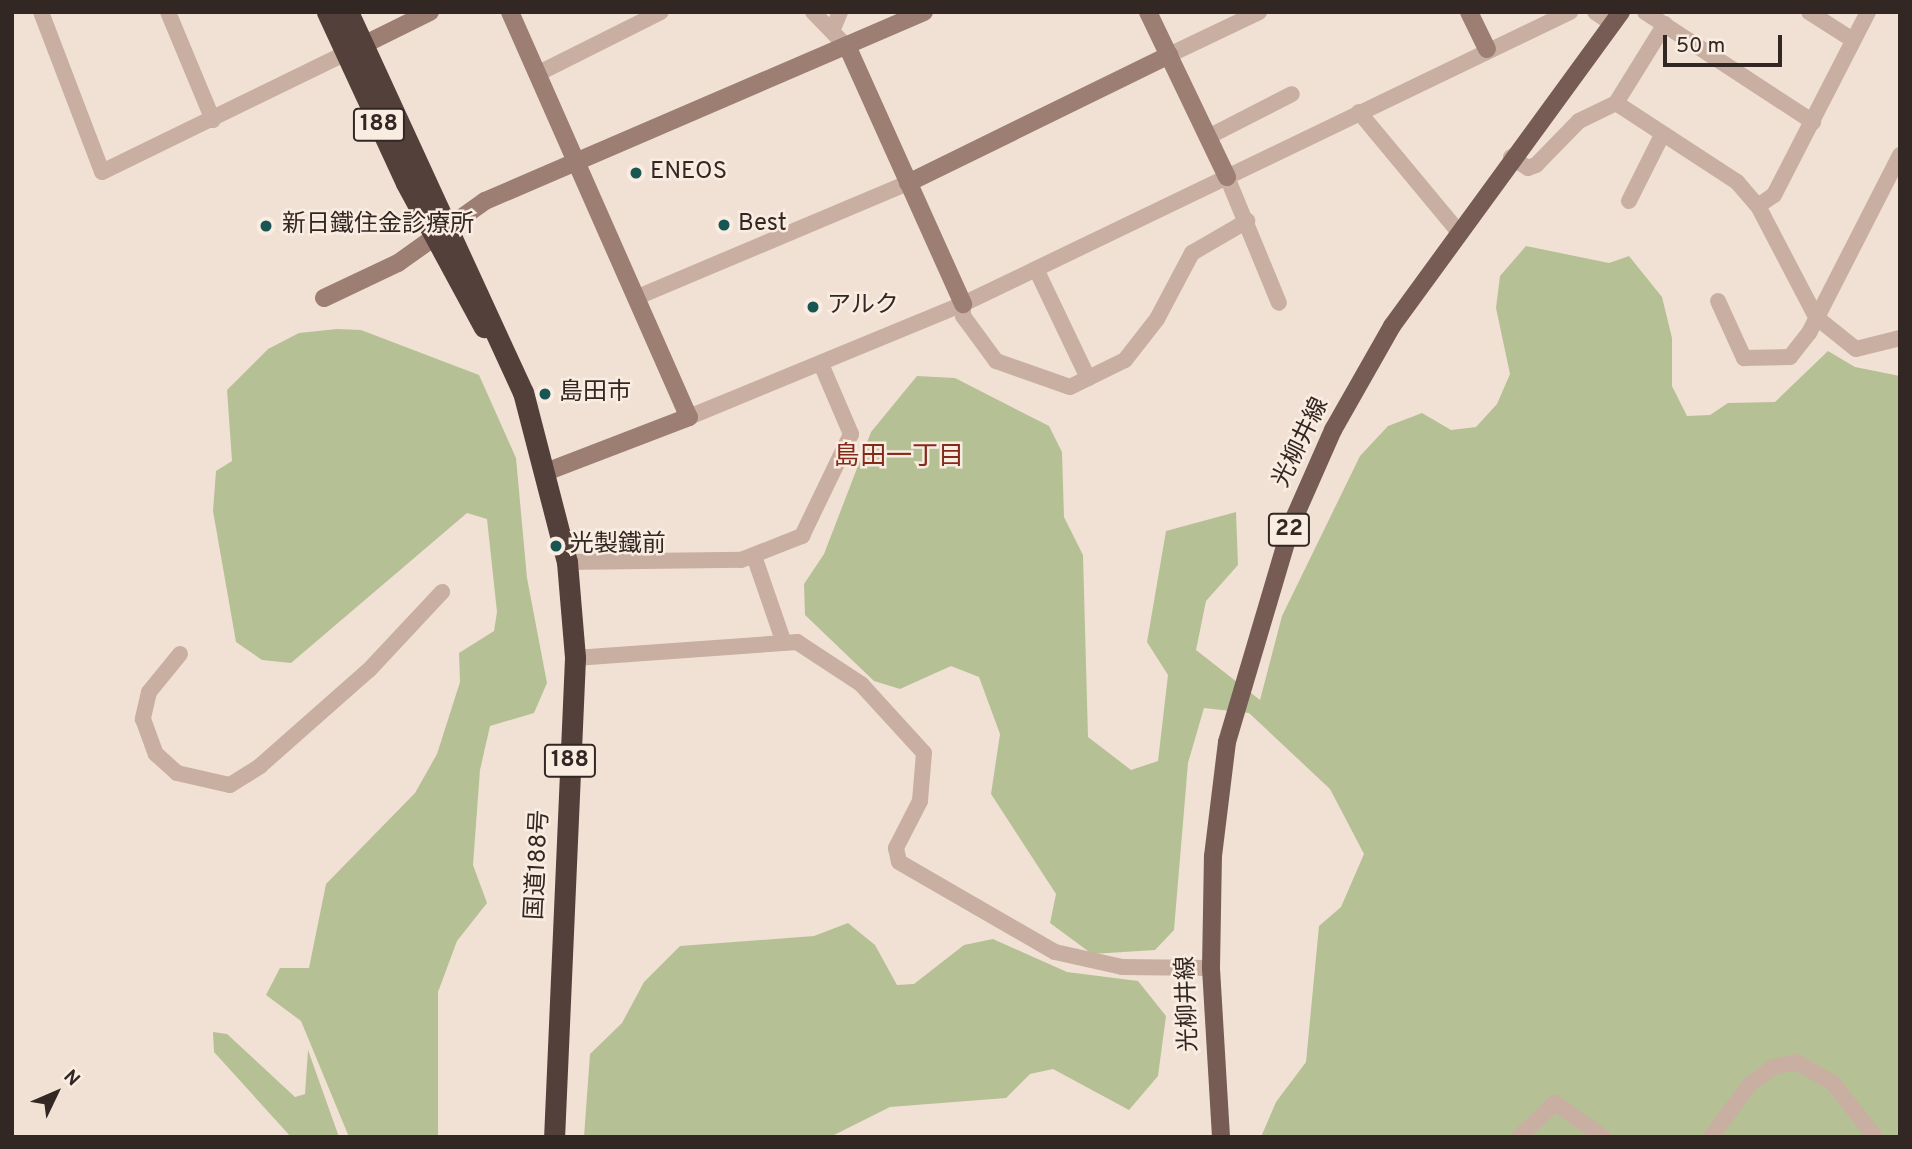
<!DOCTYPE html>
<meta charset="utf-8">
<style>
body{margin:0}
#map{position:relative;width:1912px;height:1149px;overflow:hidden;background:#f1e1d5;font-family:Overpass,"Noto Sans JP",sans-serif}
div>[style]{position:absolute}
.green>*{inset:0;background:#b6c095}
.street>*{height:16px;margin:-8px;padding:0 8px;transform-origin:8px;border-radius:8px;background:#c9afa1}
.secondary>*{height:18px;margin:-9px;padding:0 9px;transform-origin:9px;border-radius:9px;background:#9c7e73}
.primary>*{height:18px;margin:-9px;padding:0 9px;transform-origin:9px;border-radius:9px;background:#765c54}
.highway>*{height:21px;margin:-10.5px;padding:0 10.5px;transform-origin:10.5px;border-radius:10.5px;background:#54403b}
.dots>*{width:19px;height:19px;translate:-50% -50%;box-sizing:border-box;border:4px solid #f9ece1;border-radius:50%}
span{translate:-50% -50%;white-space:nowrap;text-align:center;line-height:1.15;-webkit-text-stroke:5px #f9ece1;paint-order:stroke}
.shield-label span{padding:2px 5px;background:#f9ece1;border:2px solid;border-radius:5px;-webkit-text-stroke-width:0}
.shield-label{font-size:23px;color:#332724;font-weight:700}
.poi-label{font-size:24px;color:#332724}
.left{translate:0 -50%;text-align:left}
.street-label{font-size:24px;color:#332724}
.neighbourhood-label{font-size:26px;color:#842a1b}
.frame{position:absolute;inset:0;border:14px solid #332724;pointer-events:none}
.north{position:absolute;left:21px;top:1058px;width:70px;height:70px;-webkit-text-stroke:5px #f9ece1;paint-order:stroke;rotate:46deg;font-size:19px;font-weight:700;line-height:28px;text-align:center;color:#332724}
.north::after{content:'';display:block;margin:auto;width:24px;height:32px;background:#332724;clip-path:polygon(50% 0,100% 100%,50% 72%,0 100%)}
.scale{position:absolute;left:1663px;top:35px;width:119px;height:32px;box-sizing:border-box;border:4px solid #332724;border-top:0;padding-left:9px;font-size:21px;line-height:24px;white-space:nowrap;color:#332724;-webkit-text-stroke:5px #f9ece1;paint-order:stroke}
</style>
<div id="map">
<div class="green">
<div style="clip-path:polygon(1526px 246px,1609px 263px,1629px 256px,1662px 297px,1672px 338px,1672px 386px,1687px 416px,1710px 415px,1728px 403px,1775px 402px,1828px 351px,1855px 367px,1900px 376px,1900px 1137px,1261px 1137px,1276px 1102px,1306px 1062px,1319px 926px,1341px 907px,1364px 854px,1330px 789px,1249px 713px,1204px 708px,1188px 763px,1174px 930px,1155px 950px,1092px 954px,1050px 923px,1056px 894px,991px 794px,1000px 734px,979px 677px,951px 666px,900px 689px,874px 681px,805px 615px,804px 584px,824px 554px,871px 432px,917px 376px,955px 378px,1049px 426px,1062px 452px,1064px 517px,1083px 555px,1088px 737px,1131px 770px,1158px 761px,1168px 675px,1147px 642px,1166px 531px,1236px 512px,1238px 565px,1206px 601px,1196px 650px,1260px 700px,1282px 616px,1360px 456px,1388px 426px,1422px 413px,1451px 430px,1476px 427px,1497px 404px,1510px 374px,1496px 308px,1500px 276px)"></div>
<div style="clip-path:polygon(337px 329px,361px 330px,479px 375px,516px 458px,527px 578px,547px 683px,534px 713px,490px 726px,480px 770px,473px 865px,487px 903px,457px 941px,438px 992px,438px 1137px,349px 1137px,301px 1021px,266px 995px,280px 968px,309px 968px,326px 884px,415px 793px,437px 754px,460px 682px,459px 653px,494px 631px,497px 612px,487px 519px,467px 513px,291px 663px,262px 660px,236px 642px,213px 511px,216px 471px,232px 461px,227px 390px,268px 349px,299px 333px)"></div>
<div style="clip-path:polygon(848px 923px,875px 945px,897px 985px,914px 984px,964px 945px,993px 939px,1067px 972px,1138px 981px,1166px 1016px,1158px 1076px,1129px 1110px,1053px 1069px,1030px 1074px,1006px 1098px,890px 1107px,830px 1137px,584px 1137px,590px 1054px,622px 1023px,644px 982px,680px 946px,814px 936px)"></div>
<div style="clip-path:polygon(213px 1032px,227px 1034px,295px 1097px,305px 1094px,308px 1050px,339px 1137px,291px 1137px,214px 1052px)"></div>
</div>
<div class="street">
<div style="left:41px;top:12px;width:171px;rotate:69.1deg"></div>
<div style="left:102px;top:172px;width:271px;rotate:-26deg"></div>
<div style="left:168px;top:12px;width:117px;rotate:67.4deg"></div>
<div style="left:813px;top:12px;width:50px;rotate:45.8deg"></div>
<div style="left:1595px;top:12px;width:22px;rotate:34deg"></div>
<div style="left:1645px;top:12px;width:201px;rotate:33.2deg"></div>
<div style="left:1809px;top:12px;width:52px;rotate:32.5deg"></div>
<div style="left:832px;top:31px;width:21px;rotate:-67deg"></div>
<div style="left:1169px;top:55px;width:100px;rotate:-25.5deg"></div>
<div style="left:539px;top:73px;width:136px;rotate:-26.6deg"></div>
<div style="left:1616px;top:103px;width:145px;rotate:33.1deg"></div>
<div style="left:1737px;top:182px;width:32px;rotate:49deg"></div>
<div style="left:1758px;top:206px;width:125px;rotate:62.4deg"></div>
<div style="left:1816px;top:317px;width:51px;rotate:38.7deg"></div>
<div style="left:1856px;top:349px;width:45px;rotate:-14deg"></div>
<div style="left:1359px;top:112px;width:153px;rotate:50.3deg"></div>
<div style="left:1208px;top:137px;width:94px;rotate:-27.1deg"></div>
<div style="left:1511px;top:157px;width:20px;rotate:33deg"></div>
<div style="left:1528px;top:168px;width:9px;rotate:-21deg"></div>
<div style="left:1536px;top:165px;width:62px;rotate:-45.7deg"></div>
<div style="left:1579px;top:121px;width:41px;rotate:-25.9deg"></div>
<div style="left:1616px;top:103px;width:93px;rotate:-58.2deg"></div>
<div style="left:1227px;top:177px;width:136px;rotate:67.6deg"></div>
<div style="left:1629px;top:201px;width:72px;rotate:-63.4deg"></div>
<div style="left:1758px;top:206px;width:19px;rotate:-35deg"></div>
<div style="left:1774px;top:195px;width:206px;rotate:-62.8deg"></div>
<div style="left:1036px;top:269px;width:121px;rotate:64.5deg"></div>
<div style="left:640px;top:296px;width:291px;rotate:-22.9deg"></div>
<div style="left:1718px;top:301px;width:63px;rotate:65.5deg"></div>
<div style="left:1744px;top:358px;width:46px;rotate:-1.2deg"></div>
<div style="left:1790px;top:357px;width:31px;rotate:-52deg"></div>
<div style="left:1809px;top:333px;width:200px;rotate:-62.9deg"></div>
<div style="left:963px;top:304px;width:12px;rotate:90deg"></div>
<div style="left:963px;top:316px;width:56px;rotate:53.7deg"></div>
<div style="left:996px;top:361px;width:78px;rotate:19.4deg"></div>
<div style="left:1070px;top:387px;width:61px;rotate:-26.1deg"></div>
<div style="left:1125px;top:360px;width:52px;rotate:-52deg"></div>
<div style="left:1157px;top:319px;width:75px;rotate:-62.1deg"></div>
<div style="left:1192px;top:253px;width:64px;rotate:-30.2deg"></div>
<div style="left:689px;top:417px;width:296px;rotate:-22.4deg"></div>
<div style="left:963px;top:304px;width:674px;rotate:-25.69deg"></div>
<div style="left:754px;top:556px;width:89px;rotate:71deg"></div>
<div style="left:567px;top:562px;width:174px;rotate:-0.7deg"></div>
<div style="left:741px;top:560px;width:66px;rotate:-21.5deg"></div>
<div style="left:802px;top:536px;width:113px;rotate:-64.3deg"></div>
<div style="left:851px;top:434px;width:76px;rotate:-113.2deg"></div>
<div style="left:180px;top:654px;width:49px;rotate:129.2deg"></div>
<div style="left:149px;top:692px;width:28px;rotate:103deg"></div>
<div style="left:143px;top:719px;width:37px;rotate:70deg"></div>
<div style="left:156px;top:754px;width:28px;rotate:42deg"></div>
<div style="left:177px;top:773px;width:54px;rotate:12.8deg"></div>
<div style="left:230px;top:785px;width:36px;rotate:-32deg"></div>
<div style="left:260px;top:766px;width:145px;rotate:-41.4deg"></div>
<div style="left:369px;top:670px;width:107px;rotate:-46.9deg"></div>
<div style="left:575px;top:658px;width:223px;rotate:-4.1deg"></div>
<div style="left:797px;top:642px;width:77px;rotate:33.3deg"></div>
<div style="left:861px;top:684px;width:93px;rotate:47.6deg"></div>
<div style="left:924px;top:753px;width:48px;rotate:94.8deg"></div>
<div style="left:920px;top:801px;width:53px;rotate:117.1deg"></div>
<div style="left:896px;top:848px;width:14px;rotate:78deg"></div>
<div style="left:899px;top:862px;width:180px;rotate:30deg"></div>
<div style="left:1055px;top:952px;width:69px;rotate:12.6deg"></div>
<div style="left:1122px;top:967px;width:89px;rotate:0.6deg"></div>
<div style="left:1519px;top:1137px;width:50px;rotate:-43.4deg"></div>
<div style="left:1555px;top:1103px;width:59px;rotate:35.3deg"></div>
<div style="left:1711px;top:1137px;width:66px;rotate:-53.7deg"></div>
<div style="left:1750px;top:1084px;width:29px;rotate:-36deg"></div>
<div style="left:1773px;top:1067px;width:24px;rotate:-12deg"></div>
<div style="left:1796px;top:1062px;width:43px;rotate:29.6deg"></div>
<div style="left:1833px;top:1083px;width:68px;rotate:52.1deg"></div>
</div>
<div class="secondary">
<div style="left:510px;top:12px;width:443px;rotate:66.2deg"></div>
<div style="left:689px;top:417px;width:151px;rotate:159deg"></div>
<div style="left:1148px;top:12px;width:183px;rotate:64.4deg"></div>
<div style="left:1469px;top:12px;width:41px;rotate:64.1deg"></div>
<div style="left:848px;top:48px;width:281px;rotate:65.8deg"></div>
<div style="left:351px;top:51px;width:88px;rotate:-26.3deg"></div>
<div style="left:908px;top:183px;width:291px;rotate:-26.1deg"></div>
<div style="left:324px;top:298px;width:82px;rotate:-25.3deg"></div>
<div style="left:398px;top:263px;width:107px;rotate:-35.5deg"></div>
<div style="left:485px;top:201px;width:478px;rotate:-23.3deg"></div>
</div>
<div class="primary">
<div style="left:1221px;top:1137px;width:169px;rotate:-93.4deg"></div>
<div style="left:1211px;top:968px;width:112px;rotate:-89deg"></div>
<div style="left:1213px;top:856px;width:115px;rotate:-83deg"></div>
<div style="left:1227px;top:742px;width:228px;rotate:-73.5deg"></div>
<div style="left:1292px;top:523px;width:102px;rotate:-66.2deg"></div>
<div style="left:1333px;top:430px;width:120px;rotate:-60.4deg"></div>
<div style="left:1392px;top:326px;width:389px;rotate:-53.9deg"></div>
</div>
<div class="highway">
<div style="left:327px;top:12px;width:188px;rotate:65.2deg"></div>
<div style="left:406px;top:183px;width:164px;rotate:61.6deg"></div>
<div style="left:348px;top:12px;width:418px;rotate:65.3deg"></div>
<div style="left:523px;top:392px;width:176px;rotate:75.5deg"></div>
<div style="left:567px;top:562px;width:96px;rotate:85.2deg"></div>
<div style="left:575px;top:658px;width:479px;rotate:92.5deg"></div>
</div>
<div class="dots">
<div style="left:636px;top:173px;background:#195553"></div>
<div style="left:724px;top:225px;background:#195553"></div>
<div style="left:266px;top:226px;background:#195553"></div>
<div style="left:813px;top:307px;background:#195553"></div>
<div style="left:545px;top:394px;background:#195553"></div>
<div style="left:556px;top:546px;background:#195553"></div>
</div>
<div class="shield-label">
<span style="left:379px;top:125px">188</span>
<span style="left:1289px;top:530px">22</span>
<span style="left:570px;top:761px">188</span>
</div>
<div class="poi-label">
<span class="left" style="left:650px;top:173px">ENEOS</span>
<span class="left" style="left:738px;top:225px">Best</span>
<span class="left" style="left:282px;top:226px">新日鐵住金診療所</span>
<span class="left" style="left:827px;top:307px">アルク</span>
<span class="left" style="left:559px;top:394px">島田市</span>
<span class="left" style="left:570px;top:546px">光製鐵前</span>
</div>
<div class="street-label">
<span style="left:1302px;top:443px;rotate:-64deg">光柳井線</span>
<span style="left:539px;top:865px;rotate:-87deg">国道188号</span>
<span style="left:1189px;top:1004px;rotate:-92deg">光柳井線</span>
</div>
<div class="neighbourhood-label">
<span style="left:899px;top:458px">島田一丁目</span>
</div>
<div class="frame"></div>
<div class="north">N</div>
<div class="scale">50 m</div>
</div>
